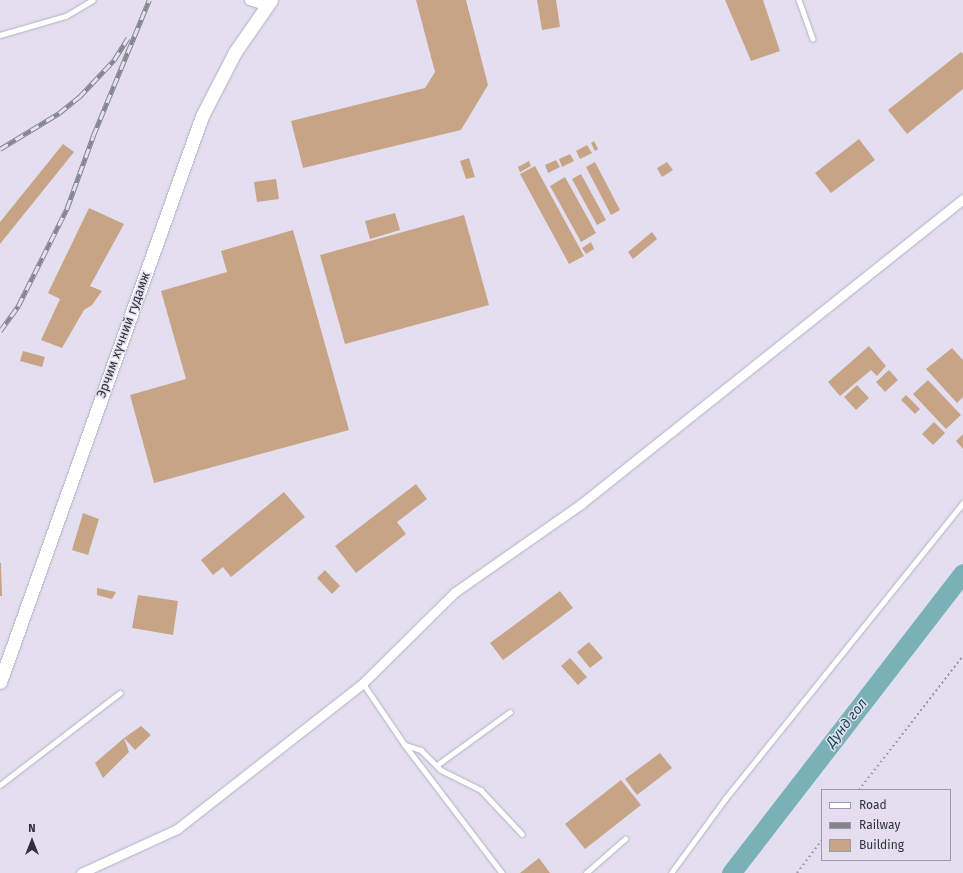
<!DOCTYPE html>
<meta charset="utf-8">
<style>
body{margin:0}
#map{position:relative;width:963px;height:873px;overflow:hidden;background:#e3dff0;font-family:"Fira Sans",sans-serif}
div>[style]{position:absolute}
.river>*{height:19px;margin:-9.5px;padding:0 9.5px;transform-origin:9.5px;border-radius:9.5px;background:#79b1b6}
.building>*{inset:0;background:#c8a486}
.path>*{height:2px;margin-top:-1px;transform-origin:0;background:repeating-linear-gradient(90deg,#9b99a6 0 2px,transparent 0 5px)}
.roads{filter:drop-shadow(0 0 1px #b2b0c0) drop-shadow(0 0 1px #b2b0c0)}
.service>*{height:4.5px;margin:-2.25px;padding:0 2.25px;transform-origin:2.25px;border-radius:2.25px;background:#fff}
.minor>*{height:9px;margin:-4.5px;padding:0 4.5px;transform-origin:4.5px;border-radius:4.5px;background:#fff}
.secondary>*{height:13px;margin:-6.5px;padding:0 6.5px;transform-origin:6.5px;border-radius:6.5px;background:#fff}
.rail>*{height:4.5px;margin-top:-2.25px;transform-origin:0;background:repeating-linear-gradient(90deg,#e3dff0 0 9px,#86848f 0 18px);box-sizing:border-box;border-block:1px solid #86848f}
span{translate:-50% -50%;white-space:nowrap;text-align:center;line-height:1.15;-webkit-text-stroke:3px #e3dff0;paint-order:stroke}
.street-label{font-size:13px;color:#323138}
.water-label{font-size:14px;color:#164a4e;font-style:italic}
.legend{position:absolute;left:821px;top:789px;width:130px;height:72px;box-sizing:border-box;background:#e3dff0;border:1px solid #9c99a6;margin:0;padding:5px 7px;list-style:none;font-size:12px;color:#323138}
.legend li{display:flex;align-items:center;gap:8px;height:20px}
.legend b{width:20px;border:1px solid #9c99a6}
.north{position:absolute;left:12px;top:821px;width:40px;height:40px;-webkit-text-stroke:3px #e3dff0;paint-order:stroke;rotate:0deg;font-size:11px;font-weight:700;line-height:16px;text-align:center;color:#323138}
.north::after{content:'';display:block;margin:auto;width:14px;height:18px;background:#323138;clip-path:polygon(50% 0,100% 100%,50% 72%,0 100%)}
</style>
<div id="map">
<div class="river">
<div style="left:731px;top:873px;width:379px;rotate:-52.3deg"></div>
</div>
<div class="building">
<div style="clip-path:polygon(416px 0,466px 0,488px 85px,461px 130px,303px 168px,291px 121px,425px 88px,435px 72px)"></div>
<div style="clip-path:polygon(537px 0,556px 0,560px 27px,542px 30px)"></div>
<div style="clip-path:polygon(725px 0,763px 0,780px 51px,751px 61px)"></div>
<div style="clip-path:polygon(961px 52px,963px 54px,963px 89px,907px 134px,888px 110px)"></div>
<div style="clip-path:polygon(859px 139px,875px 160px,831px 193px,815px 173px)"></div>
<div style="clip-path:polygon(594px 141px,598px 149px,595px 151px,591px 143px)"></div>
<div style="clip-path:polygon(63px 144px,74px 152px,0 244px,0 222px)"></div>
<div style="clip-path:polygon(587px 145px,592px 153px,580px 159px,576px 151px)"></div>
<div style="clip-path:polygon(570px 154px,574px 161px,562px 167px,559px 159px)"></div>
<div style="clip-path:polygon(469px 158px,475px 177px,466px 179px,460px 161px)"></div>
<div style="clip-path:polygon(556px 160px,560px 167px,548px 173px,545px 165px)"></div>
<div style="clip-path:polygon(529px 161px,531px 166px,520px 172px,518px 167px)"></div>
<div style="clip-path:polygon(595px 162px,620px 210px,611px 215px,586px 167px)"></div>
<div style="clip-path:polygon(667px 162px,673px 170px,662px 177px,657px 168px)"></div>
<div style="clip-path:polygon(535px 166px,584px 256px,569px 264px,520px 174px)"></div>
<div style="clip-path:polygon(581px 174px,606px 220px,597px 225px,572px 179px)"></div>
<div style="clip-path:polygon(565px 177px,596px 233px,581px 242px,550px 186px)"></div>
<div style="clip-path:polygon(276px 179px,279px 199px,257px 202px,254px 182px)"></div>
<div style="clip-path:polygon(89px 208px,124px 224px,90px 286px,102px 291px,92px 305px,84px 310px,62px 348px,41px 340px,60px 299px,48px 293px)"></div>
<div style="clip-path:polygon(395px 213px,400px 230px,370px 239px,365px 221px)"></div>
<div style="clip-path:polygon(464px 215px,489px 305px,345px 344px,320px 255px)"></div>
<div style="clip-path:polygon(293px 230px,349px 430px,154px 483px,130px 395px,186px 379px,161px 291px,227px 272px,221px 251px)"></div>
<div style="clip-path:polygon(652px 232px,657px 239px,633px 259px,628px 252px)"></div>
<div style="clip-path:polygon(591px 242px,594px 249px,586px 254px,582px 248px)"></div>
<div style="clip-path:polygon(869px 346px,886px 366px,877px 376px,871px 370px,840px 396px,828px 382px)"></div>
<div style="clip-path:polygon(952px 348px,963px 360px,963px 397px,957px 403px,926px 369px)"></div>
<div style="clip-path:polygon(23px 351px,45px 357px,42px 367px,20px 361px)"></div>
<div style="clip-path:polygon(889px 370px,898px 380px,885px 392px,876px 382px)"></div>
<div style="clip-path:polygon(928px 380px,961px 415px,946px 429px,913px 394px)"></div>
<div style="clip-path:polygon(857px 385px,869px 398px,856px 410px,844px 397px)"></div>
<div style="clip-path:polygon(906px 395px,920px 409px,915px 414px,901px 400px)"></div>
<div style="clip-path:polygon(934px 422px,945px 433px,933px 445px,922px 434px)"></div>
<div style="clip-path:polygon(963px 434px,963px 449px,956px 441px)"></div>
<div style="clip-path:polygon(416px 484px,427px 499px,397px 522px,406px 534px,356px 573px,335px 546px)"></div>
<div style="clip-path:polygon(284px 492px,305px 517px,231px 577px,223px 567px,213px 575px,201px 560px)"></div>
<div style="clip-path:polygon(83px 513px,99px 519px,88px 555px,72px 550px)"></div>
<div style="clip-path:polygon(0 563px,1px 563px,2px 596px,0 596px)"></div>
<div style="clip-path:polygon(325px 570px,340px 586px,332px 594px,317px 578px)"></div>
<div style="clip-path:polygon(97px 588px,116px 592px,112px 599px,97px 595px)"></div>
<div style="clip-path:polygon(560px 591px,573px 608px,503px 660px,490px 643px)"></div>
<div style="clip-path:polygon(138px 595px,178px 601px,173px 635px,132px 628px)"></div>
<div style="clip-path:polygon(589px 642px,603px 658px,590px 668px,577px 652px)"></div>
<div style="clip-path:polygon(570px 658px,587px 677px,578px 685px,561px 666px)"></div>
<div style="clip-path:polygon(141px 726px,151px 735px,135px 750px,124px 738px,129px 752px,103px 778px,95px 763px,124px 738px)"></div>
<div style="clip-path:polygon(660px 753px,672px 768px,637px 795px,625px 779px)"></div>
<div style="clip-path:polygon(621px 780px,641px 805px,585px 849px,565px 824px)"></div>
<div style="clip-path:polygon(539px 858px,550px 873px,520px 873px)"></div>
</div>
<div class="path">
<div style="left:859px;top:790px;width:170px;rotate:-52.2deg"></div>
<div style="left:797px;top:873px;width:41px;rotate:-52.9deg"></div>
</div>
<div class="roads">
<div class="service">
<div style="left:799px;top:0;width:41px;rotate:70.3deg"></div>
<div style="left:0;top:35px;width:69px;rotate:-16.1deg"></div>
<div style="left:66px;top:16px;width:31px;rotate:-31deg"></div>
<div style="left:363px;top:683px;width:75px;rotate:55.9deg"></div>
<div style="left:405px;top:745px;width:161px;rotate:52.8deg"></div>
<div style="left:405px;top:745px;width:17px;rotate:17deg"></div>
<div style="left:421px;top:750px;width:28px;rotate:45deg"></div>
<div style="left:441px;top:770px;width:45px;rotate:26.6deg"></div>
<div style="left:481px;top:790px;width:60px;rotate:47deg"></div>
<div style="left:437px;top:765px;width:90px;rotate:-36deg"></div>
<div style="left:0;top:785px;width:151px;rotate:-37.5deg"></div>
<div style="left:586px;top:873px;width:52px;rotate:-41.1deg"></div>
<div style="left:671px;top:873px;width:92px;rotate:-53.9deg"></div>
<div style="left:725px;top:799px;width:380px;rotate:-51.2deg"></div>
</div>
<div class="minor">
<div style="left:249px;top:0;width:19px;rotate:18deg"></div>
<div style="left:81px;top:873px;width:106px;rotate:-24.6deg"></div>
<div style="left:177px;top:829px;width:236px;rotate:-38.1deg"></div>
<div style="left:363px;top:683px;width:129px;rotate:-44.7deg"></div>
<div style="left:455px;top:592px;width:154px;rotate:-34.9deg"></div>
<div style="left:581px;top:504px;width:489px;rotate:-38.6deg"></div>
</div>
<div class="secondary">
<div style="left:0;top:682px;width:601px;rotate:-70.36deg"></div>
<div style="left:202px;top:116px;width:72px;rotate:-62.7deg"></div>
<div style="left:235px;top:52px;width:63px;rotate:-55.3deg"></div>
</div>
</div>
<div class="rail">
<div style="left:0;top:149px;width:69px;rotate:-31.4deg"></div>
<div style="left:59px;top:113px;width:26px;rotate:-39deg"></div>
<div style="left:79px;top:97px;width:51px;rotate:-46.6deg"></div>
<div style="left:114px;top:60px;width:26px;rotate:-58deg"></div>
<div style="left:0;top:331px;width:31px;rotate:-54deg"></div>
<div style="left:18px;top:306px;width:110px;rotate:-63.4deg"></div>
<div style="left:67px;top:208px;width:77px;rotate:-70.1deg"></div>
<div style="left:93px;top:136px;width:147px;rotate:-67.6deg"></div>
</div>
<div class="street-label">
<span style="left:124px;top:335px;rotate:-70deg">Эрчим хүчний гудамж</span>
</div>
<div class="water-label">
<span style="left:847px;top:723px;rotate:-52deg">Дунд гол</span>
</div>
<ul class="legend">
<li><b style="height:5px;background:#fff"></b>Road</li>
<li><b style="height:5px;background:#86848f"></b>Railway</li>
<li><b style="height:11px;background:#c8a486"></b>Building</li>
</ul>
<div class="north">N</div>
</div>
